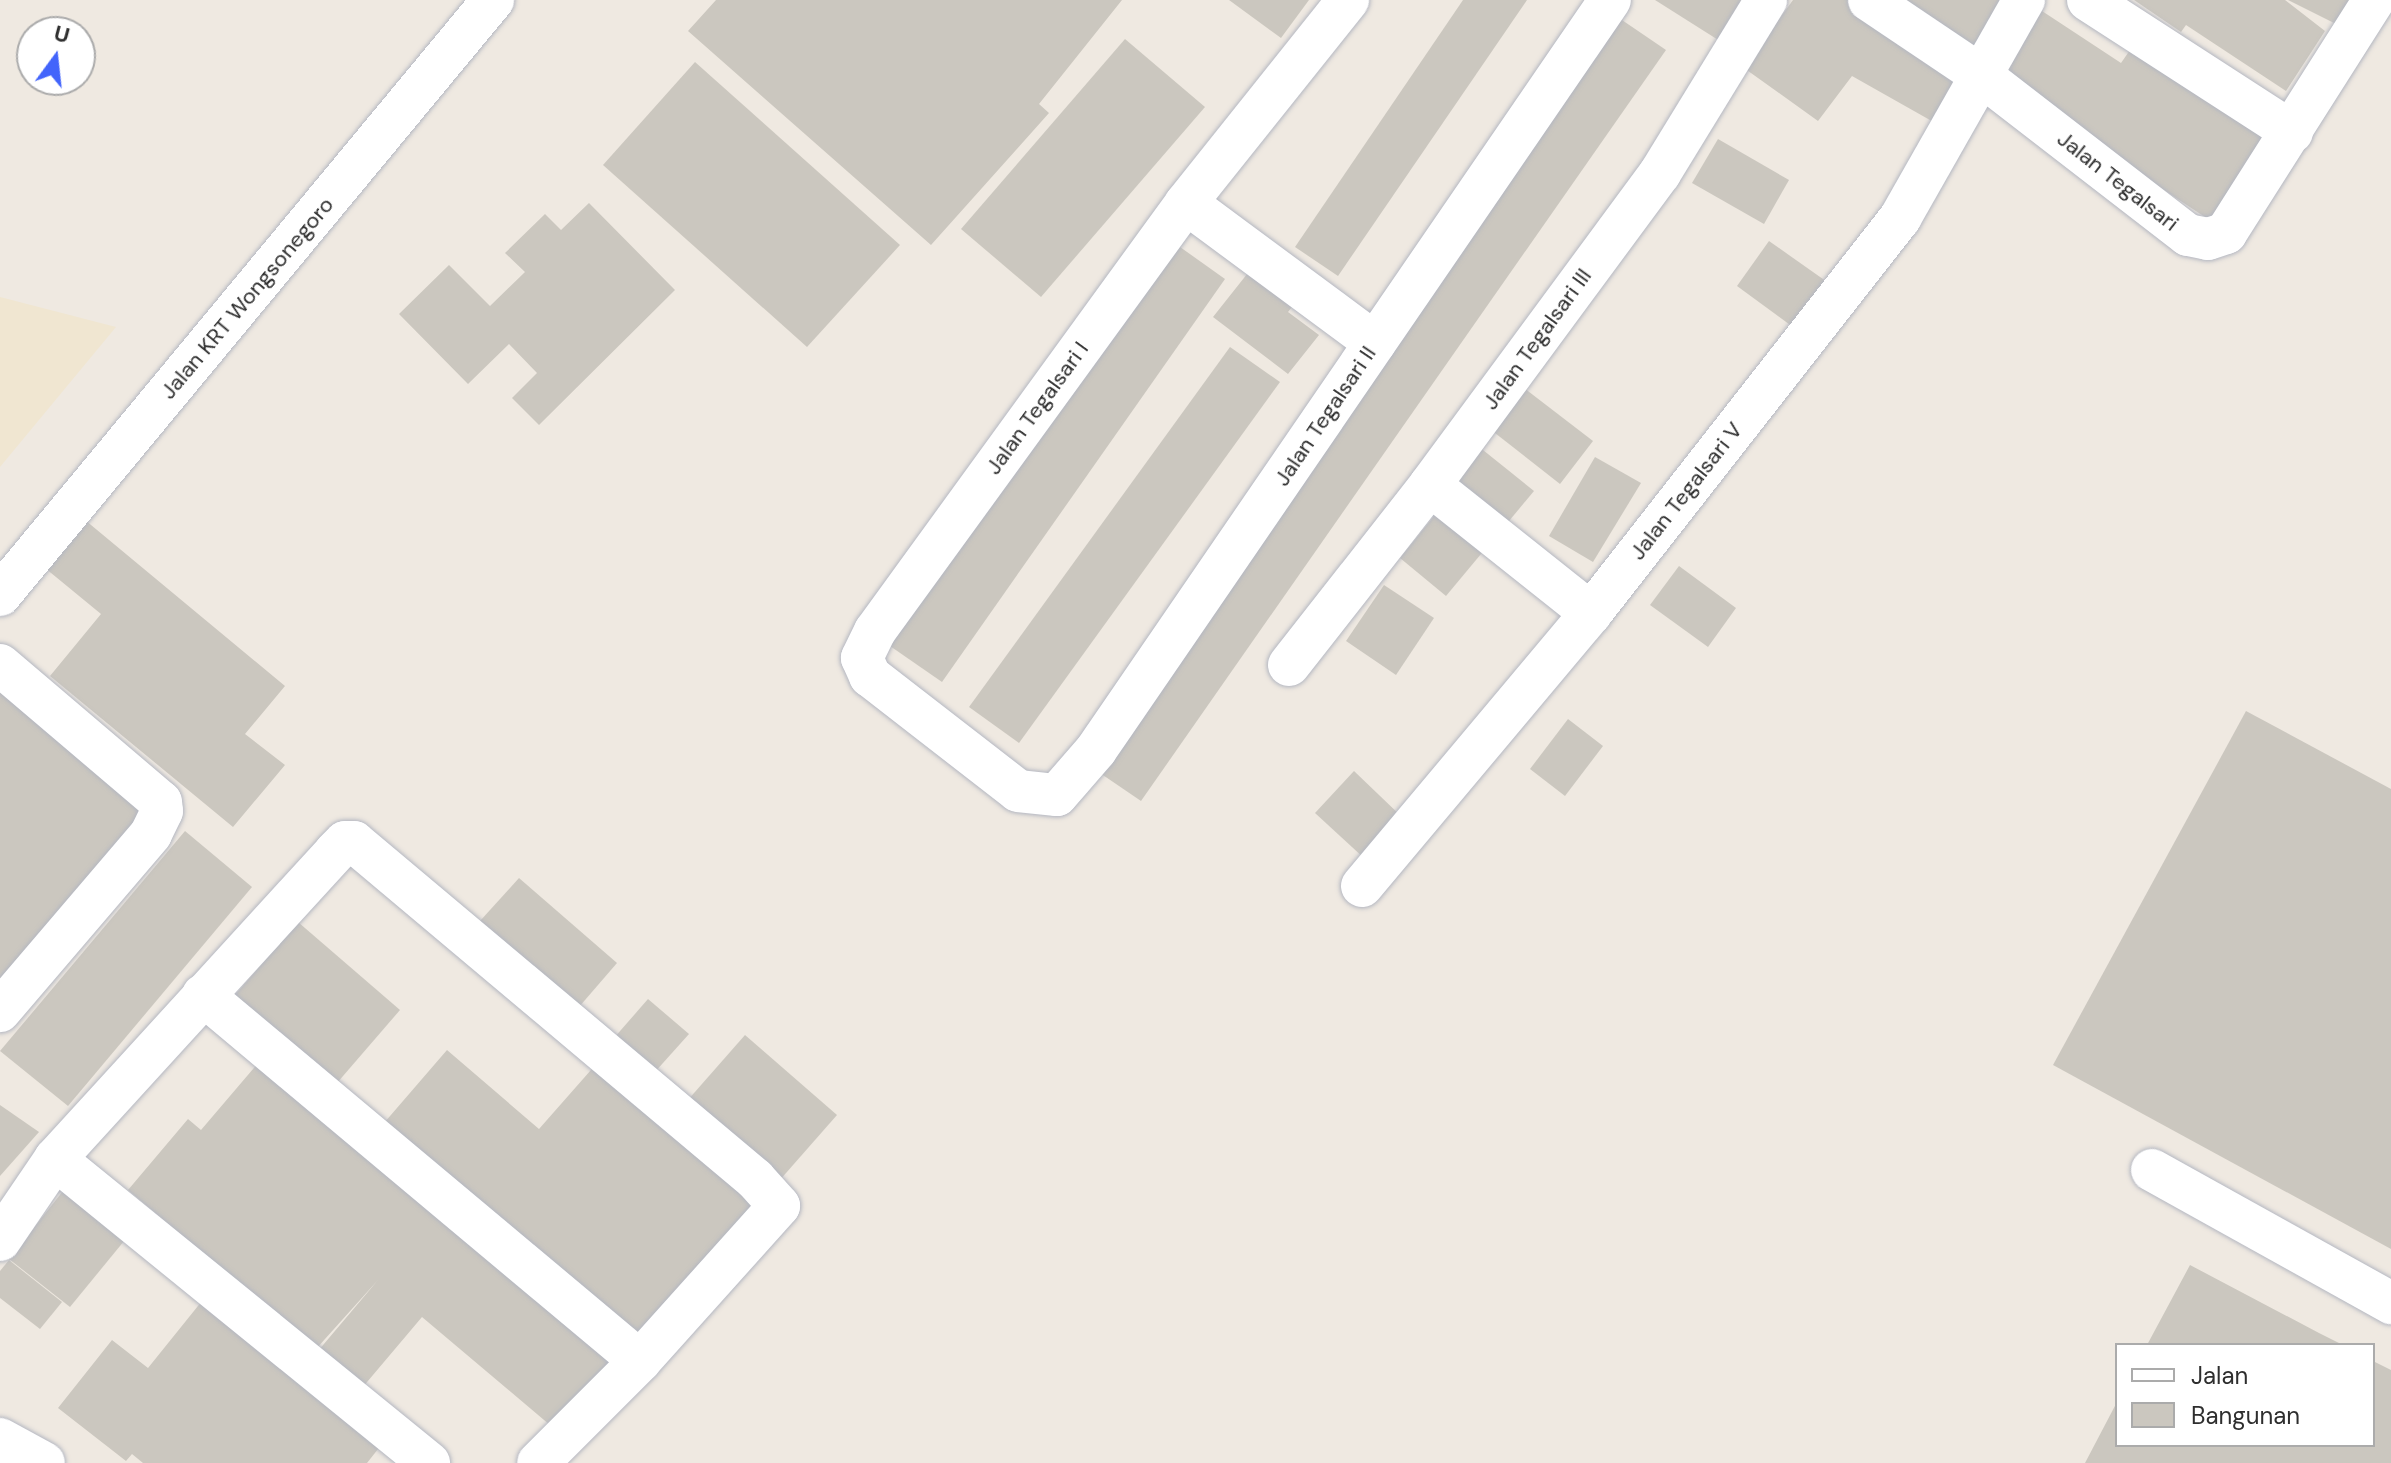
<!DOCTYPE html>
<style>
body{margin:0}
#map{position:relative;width:2391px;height:1463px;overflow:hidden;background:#efe9e1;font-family:"DM Sans",sans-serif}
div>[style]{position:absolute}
.education>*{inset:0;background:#f0e6d1}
.building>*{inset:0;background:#cbc7bf}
.roads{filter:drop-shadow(0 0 2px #b4b7c1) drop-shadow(0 0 2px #b4b7c1)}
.minor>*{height:42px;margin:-21px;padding:0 21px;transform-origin:21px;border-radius:21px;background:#fff}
span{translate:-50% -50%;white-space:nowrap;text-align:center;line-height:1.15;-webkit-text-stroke:6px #fff;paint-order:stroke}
.street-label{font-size:22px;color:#2e2e2e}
.legend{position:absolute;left:2115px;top:1343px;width:260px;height:104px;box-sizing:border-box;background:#fff;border:2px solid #ababab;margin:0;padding:10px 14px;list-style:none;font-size:24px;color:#2e2e2e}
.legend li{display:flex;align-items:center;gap:16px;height:40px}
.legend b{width:40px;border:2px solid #ababab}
.north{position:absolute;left:16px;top:16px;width:80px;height:80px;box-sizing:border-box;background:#fff;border:2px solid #ababab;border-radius:50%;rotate:15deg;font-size:22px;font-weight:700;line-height:32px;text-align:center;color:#2e2e2e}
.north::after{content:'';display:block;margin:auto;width:28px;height:36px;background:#4264fb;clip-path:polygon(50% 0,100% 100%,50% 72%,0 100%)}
</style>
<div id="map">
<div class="education">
<div style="clip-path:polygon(0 297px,116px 327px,0 467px)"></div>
</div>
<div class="building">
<div style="clip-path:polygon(716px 0,1122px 0,1039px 104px,1049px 113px,931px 245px,688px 31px)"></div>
<div style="clip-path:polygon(1229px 0,1309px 0,1281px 38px)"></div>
<div style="clip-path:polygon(1463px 0,1527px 0,1338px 276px,1295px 247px)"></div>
<div style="clip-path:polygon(1655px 0,1750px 0,1723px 43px)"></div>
<div style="clip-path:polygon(1793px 0,1854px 0,1963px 80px,1937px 124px,1852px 76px,1818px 121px,1744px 68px)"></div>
<div style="clip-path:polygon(1898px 0,2018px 0,1977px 56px)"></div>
<div style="clip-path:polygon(2134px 0,2285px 0,2325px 31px,2286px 91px,2186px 25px,2181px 32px)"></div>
<div style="clip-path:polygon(2288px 0,2363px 0,2348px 30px)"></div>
<div style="clip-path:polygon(2042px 11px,2121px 63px,2137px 40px,2276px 131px,2214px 223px,1996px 79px)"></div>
<div style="clip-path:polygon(1619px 18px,1666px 50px,1141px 801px,1094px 769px)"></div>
<div style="clip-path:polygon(1125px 39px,1205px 107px,1041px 297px,961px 229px)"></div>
<div style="clip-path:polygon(695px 62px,900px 245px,807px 347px,603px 165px)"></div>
<div style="clip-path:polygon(1718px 139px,1789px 180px,1764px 224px,1692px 183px)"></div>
<div style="clip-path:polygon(589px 203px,675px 290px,539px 425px,512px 398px,537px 373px,509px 344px,468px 384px,399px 314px,449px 265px,490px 306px,525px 272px,505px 253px,545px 214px,561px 230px)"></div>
<div style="clip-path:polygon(1769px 241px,1830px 284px,1797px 330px,1737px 286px)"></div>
<div style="clip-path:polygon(1173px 242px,1225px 279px,942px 682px,890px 646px)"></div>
<div style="clip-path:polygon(1255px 264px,1299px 298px,1288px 312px,1319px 335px,1288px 374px,1213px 317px)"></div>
<div style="clip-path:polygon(1230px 347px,1280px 382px,1019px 743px,969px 707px)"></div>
<div style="clip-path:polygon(1520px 385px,1593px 441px,1560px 484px,1486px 426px)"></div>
<div style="clip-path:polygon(1478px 446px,1534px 491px,1504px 527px,1449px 482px)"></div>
<div style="clip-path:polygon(1595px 457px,1641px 483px,1593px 562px,1549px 536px)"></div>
<div style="clip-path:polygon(1443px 505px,1491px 542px,1446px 596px,1400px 558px)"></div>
<div style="clip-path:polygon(85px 520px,285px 686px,245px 734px,285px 765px,233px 827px,50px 676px,101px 614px,45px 568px)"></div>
<div style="clip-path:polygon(1679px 566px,1736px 608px,1708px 647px,1650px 605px)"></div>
<div style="clip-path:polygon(1384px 585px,1434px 618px,1396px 675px,1346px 641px)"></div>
<div style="clip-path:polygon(0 689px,150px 809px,0 993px)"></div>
<div style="clip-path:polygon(2246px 711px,2391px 789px,2391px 1249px,2053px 1065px)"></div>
<div style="clip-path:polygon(1568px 719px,1603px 746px,1565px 796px,1530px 769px)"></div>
<div style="clip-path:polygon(1354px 771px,1403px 818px,1365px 859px,1315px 813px)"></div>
<div style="clip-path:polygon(185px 831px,252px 887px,68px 1106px,0 1051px)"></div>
<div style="clip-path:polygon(519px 878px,617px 963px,579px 1007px,480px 921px)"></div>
<div style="clip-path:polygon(298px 922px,400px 1010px,337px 1083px,235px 995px)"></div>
<div style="clip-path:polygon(648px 999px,689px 1034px,654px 1073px,614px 1038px)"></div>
<div style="clip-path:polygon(745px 1035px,837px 1115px,779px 1181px,687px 1101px)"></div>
<div style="clip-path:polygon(447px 1050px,539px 1129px,598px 1062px,765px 1205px,639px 1341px,384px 1123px)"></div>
<div style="clip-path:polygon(259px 1062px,615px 1364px,557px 1431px,422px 1317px,362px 1388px,318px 1351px,378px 1280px,316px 1349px,128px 1190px,188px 1119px,201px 1130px)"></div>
<div style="clip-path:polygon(0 1105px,39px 1132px,0 1176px)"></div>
<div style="clip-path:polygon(67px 1186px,129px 1235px,70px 1307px,9px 1259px)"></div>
<div style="clip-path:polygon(9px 1260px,62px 1302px,40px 1329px,0 1298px,0 1271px)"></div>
<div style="clip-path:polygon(2190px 1265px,2319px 1333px,2343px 1345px,2147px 1345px)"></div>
<div style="clip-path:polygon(206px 1296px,386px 1439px,367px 1463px,143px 1463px,132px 1454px,126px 1461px,58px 1408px,112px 1340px,148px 1368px)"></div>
<div style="clip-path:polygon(2373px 1361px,2391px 1370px,2391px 1463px,2085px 1463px,2117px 1402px,2117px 1445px,2373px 1445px)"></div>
</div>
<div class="roads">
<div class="minor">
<div style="left:1348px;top:0;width:260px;rotate:128.6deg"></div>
<div style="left:1186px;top:203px;width:529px;rotate:126deg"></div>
<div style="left:875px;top:631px;width:30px;rotate:116deg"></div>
<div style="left:862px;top:658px;width:20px;rotate:66deg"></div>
<div style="left:870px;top:676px;width:187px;rotate:37.8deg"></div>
<div style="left:1018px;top:791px;width:39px;rotate:6deg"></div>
<div style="left:1057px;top:795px;width:60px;rotate:-49.1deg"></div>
<div style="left:1096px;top:750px;width:909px;rotate:-55.58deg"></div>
<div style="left:1869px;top:0;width:136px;rotate:33.9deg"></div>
<div style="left:1982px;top:76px;width:260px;rotate:37.7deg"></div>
<div style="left:2188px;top:235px;width:20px;rotate:11deg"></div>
<div style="left:2208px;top:239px;width:19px;rotate:-18deg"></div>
<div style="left:2226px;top:233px;width:276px;rotate:-57.6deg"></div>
<div style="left:2088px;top:0;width:243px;rotate:32.9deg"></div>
<div style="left:1186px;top:203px;width:235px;rotate:36.5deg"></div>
<div style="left:1430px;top:485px;width:206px;rotate:38.5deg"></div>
<div style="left:0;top:595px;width:773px;rotate:-50.36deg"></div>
<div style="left:0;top:665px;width:211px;rotate:40.4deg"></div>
<div style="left:161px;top:802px;width:9px;rotate:84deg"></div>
<div style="left:162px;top:811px;width:25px;rotate:116deg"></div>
<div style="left:151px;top:834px;width:233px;rotate:130.5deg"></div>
<div style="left:1289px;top:665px;width:229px;rotate:-51.9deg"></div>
<div style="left:1430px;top:485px;width:388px;rotate:-53.6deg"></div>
<div style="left:1660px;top:173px;width:203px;rotate:-58.5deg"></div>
<div style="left:1362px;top:886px;width:356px;rotate:-50deg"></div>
<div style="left:1591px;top:613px;width:502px;rotate:-51.96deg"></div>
<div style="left:1900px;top:218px;width:251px;rotate:-60.4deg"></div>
<div style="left:203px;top:995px;width:570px;rotate:39.95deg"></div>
<div style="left:55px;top:1159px;width:482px;rotate:39.1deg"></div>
<div style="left:2152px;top:1170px;width:274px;rotate:29.1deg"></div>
<div style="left:0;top:1240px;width:98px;rotate:-55.8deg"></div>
<div style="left:55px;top:1159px;width:416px;rotate:-47.6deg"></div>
<div style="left:335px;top:852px;width:14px;rotate:-45deg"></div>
<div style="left:345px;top:842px;width:9px"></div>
<div style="left:354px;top:842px;width:524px;rotate:40.04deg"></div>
<div style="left:755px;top:1179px;width:36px;rotate:48deg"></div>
<div style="left:779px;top:1206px;width:208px;rotate:131.9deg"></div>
<div style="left:640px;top:1361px;width:144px;rotate:135deg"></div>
<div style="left:0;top:1439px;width:50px;rotate:28.6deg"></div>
</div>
</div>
<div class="street-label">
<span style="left:2118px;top:181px;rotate:38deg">Jalan Tegalsari</span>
<span style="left:247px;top:298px;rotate:-50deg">Jalan KRT Wongsonegoro</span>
<span style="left:1537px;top:339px;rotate:-54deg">Jalan Tegalsari III</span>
<span style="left:1037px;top:408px;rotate:-54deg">Jalan Tegalsari I</span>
<span style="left:1325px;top:416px;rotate:-56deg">Jalan Tegalsari II</span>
<span style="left:1686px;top:491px;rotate:-52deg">Jalan Tegalsari V</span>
</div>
<ul class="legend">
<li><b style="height:10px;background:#fff"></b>Jalan</li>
<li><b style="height:22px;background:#cbc7bf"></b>Bangunan</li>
</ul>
<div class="north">U</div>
</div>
